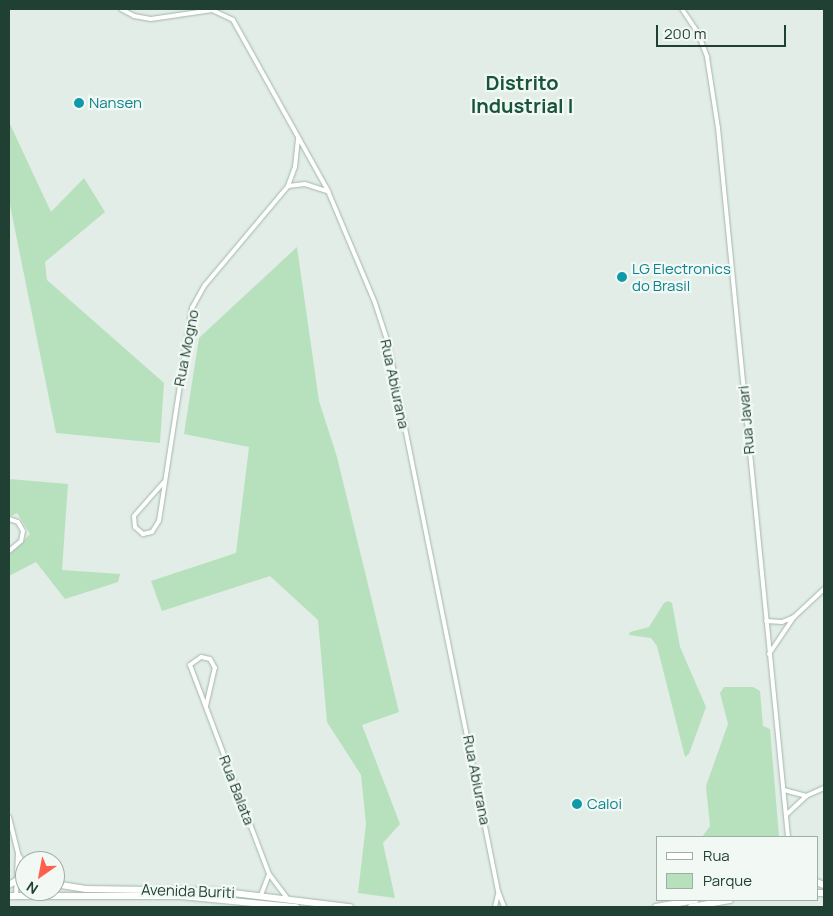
<!DOCTYPE html>
<style>
body{margin:0}
#map{position:relative;width:833px;height:916px;overflow:hidden;background:#e1ede6;font-family:Manrope,sans-serif}
div>[style]{position:absolute}
.green>*{inset:0;background:#b7e1bd}
.roads{filter:drop-shadow(0 0 1px #a3b6ac) drop-shadow(0 0 1px #a3b6ac)}
.street>*{height:4px;margin:-2px;padding:0 2px;transform-origin:2px;border-radius:2px;background:#fff}
.secondary>*{height:5.5px;margin:-2.75px;padding:0 2.75px;transform-origin:2.75px;border-radius:2.75px;background:#fff}
.dots>*{width:14px;height:14px;translate:-50% -50%;box-sizing:border-box;border:2px solid #f2f9f4;border-radius:50%}
span{translate:-50% -50%;white-space:nowrap;text-align:center;line-height:1.15;-webkit-text-stroke:4.5px #f2f9f4;paint-order:stroke}
.culture-label{font-size:15px;color:#0d838f}
.left{translate:0 -50%;text-align:left}
.street-label{font-size:15px;color:#1f4032}
.district-label{font-size:20px;color:#19543d;font-weight:700}
.frame{position:absolute;inset:0;border:10px solid #1f4032;pointer-events:none}
.legend{position:absolute;left:656px;top:836px;width:162px;height:65px;box-sizing:border-box;background:#f2f9f4;border:1px solid #9eafa6;margin:0;padding:6px 9px;list-style:none;font-size:15px;color:#1f4032}
.legend li{display:flex;align-items:center;gap:10px;height:25px}
.legend b{width:25px;border:1px solid #9eafa6}
.north{position:absolute;left:15px;top:851px;width:50px;height:50px;box-sizing:border-box;background:#f2f9f4;border:1px solid #9eafa6;border-radius:50%;rotate:213deg;font-size:14px;font-weight:700;line-height:20px;text-align:center;color:#1f4032}
.north::after{content:'';display:block;margin:auto;width:18px;height:22px;background:#ff604d;clip-path:polygon(50% 0,100% 100%,50% 72%,0 100%)}
.scale{position:absolute;left:656px;top:25px;width:130px;height:22px;box-sizing:border-box;border:2px solid #1f4032;border-top:0;padding-left:6px;font-size:15px;line-height:18px;white-space:nowrap;color:#1f4032;-webkit-text-stroke:4px #f2f9f4;paint-order:stroke}
</style>
<div id="map">
<div class="green">
<div style="clip-path:polygon(9px 122px,51px 212px,84px 178px,105px 212px,45px 262px,47px 280px,164px 383px,160px 443px,56px 433px,9px 200px)"></div>
<div style="clip-path:polygon(297px 247px,319px 401px,337px 457px,399px 712px,362px 725px,400px 824px,383px 843px,395px 898px,358px 893px,366px 824px,361px 775px,327px 722px,318px 620px,270px 576px,162px 611px,151px 581px,236px 553px,249px 447px,184px 434px,199px 338px)"></div>
<div style="clip-path:polygon(9px 479px,68px 484px,62px 570px,120px 574px,118px 582px,65px 599px,36px 562px,9px 576px,9px 555px,30px 534px,17px 513px,9px 517px)"></div>
<div style="clip-path:polygon(668px 601px,672px 603px,680px 647px,706px 707px,689px 754px,685px 757px,657px 646px,651px 638px,629px 635px,630px 632px,649px 627px,664px 603px)"></div>
<div style="clip-path:polygon(724px 687px,753px 687px,760px 691px,763px 726px,770px 729px,779px 837px,702px 837px,710px 826px,706px 786px,728px 724px,720px 693px)"></div>
</div>
<div class="roads">
<div class="street">
<div style="left:121px;top:9px;width:15px;rotate:28deg"></div>
<div style="left:134px;top:16px;width:17px;rotate:10deg"></div>
<div style="left:151px;top:19px;width:62px;rotate:-8.4deg"></div>
<div style="left:212px;top:10px;width:23px;rotate:25deg"></div>
<div style="left:233px;top:20px;width:196px;rotate:60.9deg"></div>
<div style="left:328px;top:191px;width:121px;rotate:67.2deg"></div>
<div style="left:375px;top:303px;width:42px;rotate:72deg"></div>
<div style="left:388px;top:343px;width:559px;rotate:78.65deg"></div>
<div style="left:498px;top:891px;width:17px;rotate:69deg"></div>
<div style="left:682px;top:9px;width:29px;rotate:56deg"></div>
<div style="left:698px;top:33px;width:26px;rotate:69deg"></div>
<div style="left:707px;top:57px;width:72px;rotate:81.2deg"></div>
<div style="left:718px;top:128px;width:712px;rotate:84.36deg"></div>
<div style="left:288px;top:186px;width:17px;rotate:-7deg"></div>
<div style="left:305px;top:184px;width:23px;rotate:18deg"></div>
<div style="left:164px;top:482px;width:45px;rotate:131.4deg"></div>
<div style="left:134px;top:516px;width:11px;rotate:85deg"></div>
<div style="left:135px;top:527px;width:11px;rotate:41deg"></div>
<div style="left:143px;top:534px;width:9px;rotate:-13deg"></div>
<div style="left:152px;top:532px;width:13px;rotate:-58deg"></div>
<div style="left:159px;top:521px;width:216px;rotate:-81.2deg"></div>
<div style="left:192px;top:308px;width:26px;rotate:-61deg"></div>
<div style="left:205px;top:285px;width:129px;rotate:-50deg"></div>
<div style="left:288px;top:186px;width:20px;rotate:-70deg"></div>
<div style="left:295px;top:167px;width:30px;rotate:-84deg"></div>
<div style="left:9px;top:519px;width:9px;rotate:18deg"></div>
<div style="left:18px;top:522px;width:10px;rotate:61deg"></div>
<div style="left:23px;top:531px;width:10px;rotate:101deg"></div>
<div style="left:21px;top:541px;width:16px;rotate:140deg"></div>
<div style="left:766px;top:621px;width:16px;rotate:4deg"></div>
<div style="left:782px;top:622px;width:11px;rotate:-22deg"></div>
<div style="left:769px;top:654px;width:45px;rotate:-56deg"></div>
<div style="left:794px;top:617px;width:41px;rotate:-43deg"></div>
<div style="left:206px;top:706px;width:39px;rotate:-77deg"></div>
<div style="left:215px;top:668px;width:10px;rotate:-119deg"></div>
<div style="left:210px;top:659px;width:9px;rotate:-167deg"></div>
<div style="left:201px;top:657px;width:14px;rotate:144deg"></div>
<div style="left:190px;top:665px;width:223px;rotate:69.3deg"></div>
<div style="left:269px;top:874px;width:31px;rotate:53deg"></div>
<div style="left:784px;top:790px;width:23px;rotate:15deg"></div>
<div style="left:787px;top:814px;width:26px;rotate:-43deg"></div>
<div style="left:806px;top:796px;width:20px;rotate:-24deg"></div>
<div style="left:9px;top:817px;width:38px;rotate:76deg"></div>
<div style="left:18px;top:854px;width:13px;rotate:58deg"></div>
<div style="left:261px;top:895px;width:22px;rotate:-69deg"></div>
<div style="left:16px;top:896px;width:42px;rotate:-87.3deg"></div>
<div style="left:495px;top:907px;width:13px;rotate:-77deg"></div>
</div>
<div class="secondary">
<div style="left:817px;top:882px;width:8px;rotate:23deg"></div>
<div style="left:55px;top:884px;width:31px;rotate:9deg"></div>
<div style="left:86px;top:889px;width:131px;rotate:0.9deg"></div>
<div style="left:217px;top:891px;width:134px;rotate:6.9deg"></div>
<div style="left:9px;top:885px;width:18px;rotate:-29deg"></div>
<div style="left:817px;top:893px;width:7px"></div>
<div style="left:9px;top:896px;width:172px"></div>
<div style="left:181px;top:896px;width:116px;rotate:5.5deg"></div>
<div style="left:656px;top:907px;width:40px;rotate:-10deg"></div>
<div style="left:691px;top:907px;width:39px;rotate:-10deg"></div>
</div>
</div>
<div class="dots">
<div style="left:79px;top:103px;background:#0f9aa8"></div>
<div style="left:622px;top:277px;background:#0f9aa8"></div>
<div style="left:577px;top:804px;background:#0f9aa8"></div>
</div>
<div class="culture-label">
<span class="left" style="left:89px;top:103px">Nansen</span>
<span class="left" style="left:632px;top:277px">LG Electronics<br>do Brasil</span>
<span class="left" style="left:587px;top:804px">Caloi</span>
</div>
<div class="street-label">
<span style="left:186px;top:348px;rotate:-79deg">Rua Mogno</span>
<span style="left:395px;top:384px;rotate:78deg">Rua Abiurana</span>
<span style="left:746px;top:420px;rotate:-95deg">Rua Javari</span>
<span style="left:477px;top:780px;rotate:79deg">Rua Abiurana</span>
<span style="left:237px;top:790px;rotate:69deg">Rua Balata</span>
<span style="left:188px;top:891px;rotate:2deg">Avenida Buriti</span>
</div>
<div class="district-label">
<span style="left:522px;top:94px">Distrito<br>Industrial I</span>
</div>
<div class="frame"></div>
<ul class="legend">
<li><b style="height:6px;background:#fff"></b>Rua</li>
<li><b style="height:14px;background:#b7e1bd"></b>Parque</li>
</ul>
<div class="north">N</div>
<div class="scale">200 m</div>
</div>
